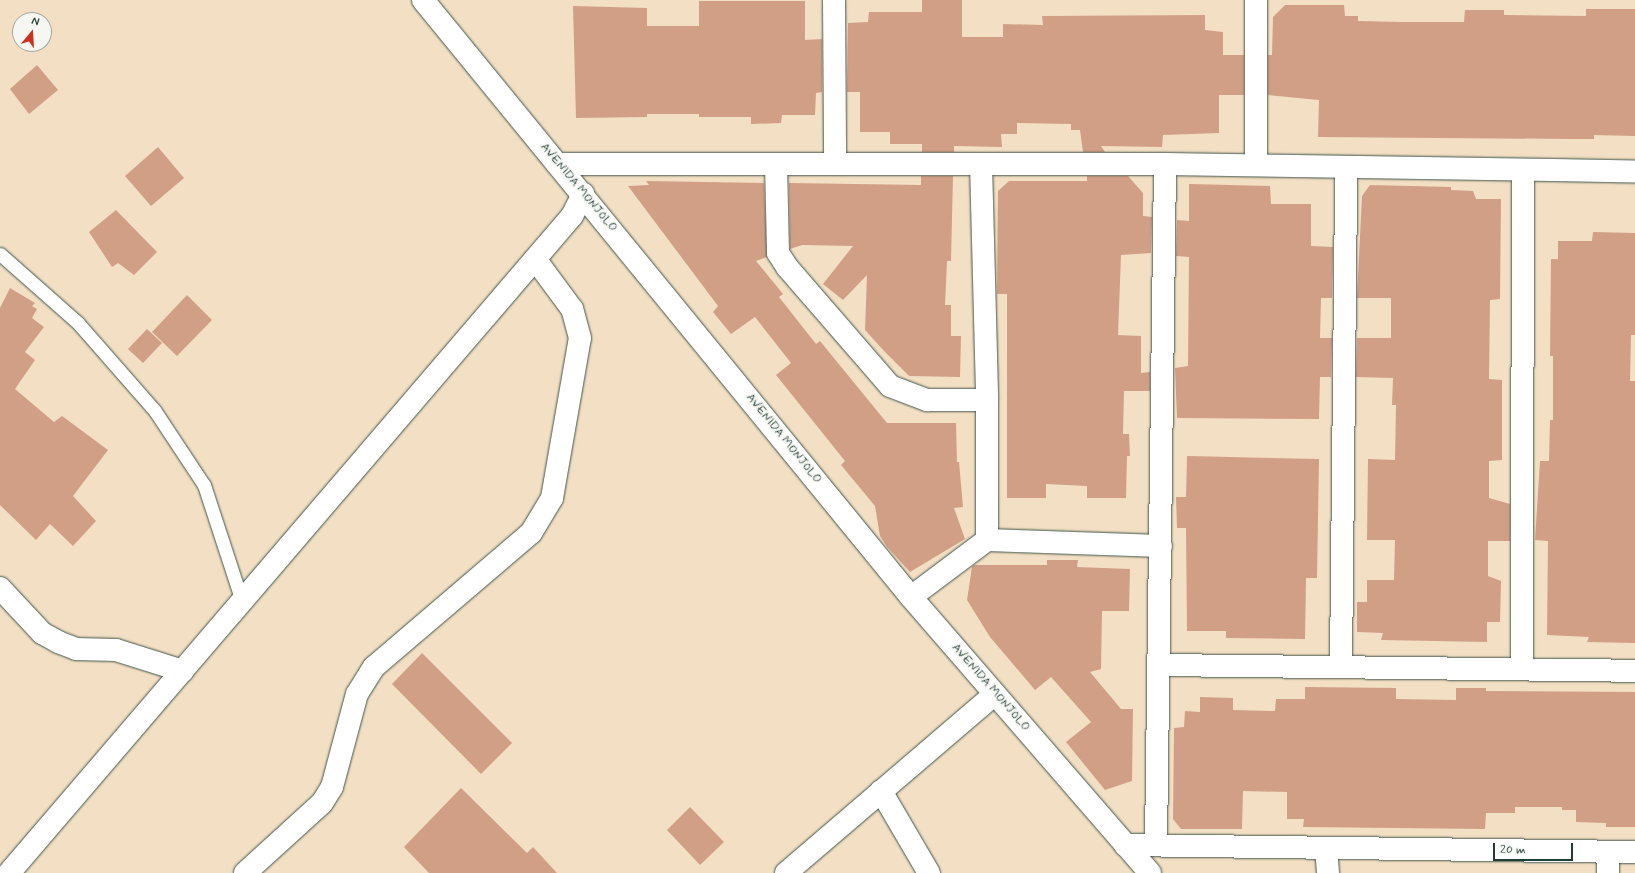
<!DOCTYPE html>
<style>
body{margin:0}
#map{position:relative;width:1635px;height:873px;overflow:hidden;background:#f3dfc4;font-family:Mynerve,sans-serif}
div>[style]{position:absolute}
.building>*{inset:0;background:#d19f86}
.roads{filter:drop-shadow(0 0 1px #3f554a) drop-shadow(0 0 1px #3f554a)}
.service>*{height:13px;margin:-6.5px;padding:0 6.5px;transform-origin:6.5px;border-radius:6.5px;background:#fff}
.minor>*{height:22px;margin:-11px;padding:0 11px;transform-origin:11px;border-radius:11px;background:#fff}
.tertiary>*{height:22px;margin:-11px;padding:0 11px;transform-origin:11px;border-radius:11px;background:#fff}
span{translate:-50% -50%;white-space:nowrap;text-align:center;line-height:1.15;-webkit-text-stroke:3.5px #f6f6f2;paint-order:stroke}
.street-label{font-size:12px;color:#1f3d34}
.north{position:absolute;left:12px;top:12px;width:40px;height:40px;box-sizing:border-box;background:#f6f6f2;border:1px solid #a0aca6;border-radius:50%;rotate:18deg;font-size:11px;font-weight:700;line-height:16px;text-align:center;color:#1f3d34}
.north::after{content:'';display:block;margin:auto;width:14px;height:18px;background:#c8321e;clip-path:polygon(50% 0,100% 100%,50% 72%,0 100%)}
.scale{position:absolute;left:1493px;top:843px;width:80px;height:18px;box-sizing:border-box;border:2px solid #1f3d34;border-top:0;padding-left:5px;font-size:12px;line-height:14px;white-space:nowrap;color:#1f3d34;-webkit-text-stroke:3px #f6f6f2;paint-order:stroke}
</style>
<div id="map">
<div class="building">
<div style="clip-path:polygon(922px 0,962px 0,962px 37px,1003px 37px,1003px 24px,1043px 25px,1042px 16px,1205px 15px,1205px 30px,1223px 32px,1223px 55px,1244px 55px,1244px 95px,1219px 95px,1219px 133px,1163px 135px,1162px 147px,1101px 146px,1105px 152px,1083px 152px,1080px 130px,1071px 130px,1071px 124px,1017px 123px,1017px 134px,1001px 134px,1002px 147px,954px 146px,954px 152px,922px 152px,922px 144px,890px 144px,890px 132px,860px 132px,860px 92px,847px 92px,848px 23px,868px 22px,869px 12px,922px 12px)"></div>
<div style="clip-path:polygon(699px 1px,805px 1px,805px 40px,822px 39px,822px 92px,816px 93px,815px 115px,782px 115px,781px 123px,751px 124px,751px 117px,699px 117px,699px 114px,647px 114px,647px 117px,576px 118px,573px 6px,647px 8px,647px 26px,699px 26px)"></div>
<div style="clip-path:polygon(1285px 5px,1344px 5px,1345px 16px,1358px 16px,1358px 21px,1401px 22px,1464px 22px,1465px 10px,1504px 10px,1504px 15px,1586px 16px,1586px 9px,1635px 9px,1635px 136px,1594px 135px,1594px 139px,1574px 139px,1318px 137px,1319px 100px,1268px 95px,1268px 55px,1272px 55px,1273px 17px)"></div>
<div style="clip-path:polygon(37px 65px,58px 90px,29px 114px,10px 89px)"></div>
<div style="clip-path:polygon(158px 147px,184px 178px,151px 206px,125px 176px)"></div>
<div style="clip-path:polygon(921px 176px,953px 176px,951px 261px,947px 261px,945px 305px,951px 305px,951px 336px,961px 336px,960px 377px,909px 376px,885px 352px,865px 330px,867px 275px,843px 300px,823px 284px,853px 246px,802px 245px,790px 249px,789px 183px,921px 185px)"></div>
<div style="clip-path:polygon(1087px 176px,1128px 176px,1143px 193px,1143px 216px,1152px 217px,1151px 253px,1121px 255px,1118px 335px,1141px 336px,1141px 373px,1150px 372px,1150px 391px,1124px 391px,1123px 434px,1129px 434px,1130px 456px,1127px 456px,1126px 498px,1087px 498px,1087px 486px,1046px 484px,1046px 498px,1007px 498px,1007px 294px,997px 294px,998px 191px,1009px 181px,1087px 181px)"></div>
<div style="clip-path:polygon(646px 181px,764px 183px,767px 257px,756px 261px,783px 294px,779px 297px,816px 344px,820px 341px,887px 423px,956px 423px,957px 462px,959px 462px,963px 507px,954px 508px,965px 539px,910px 572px,887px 547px,880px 536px,875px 506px,841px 465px,845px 461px,776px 375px,791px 363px,755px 317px,731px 334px,713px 312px,718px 306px,628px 186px,649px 185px)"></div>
<div style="clip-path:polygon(1189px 184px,1270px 186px,1271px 204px,1311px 204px,1311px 246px,1333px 247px,1332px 298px,1321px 298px,1320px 338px,1332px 338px,1331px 377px,1320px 377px,1319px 419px,1177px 418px,1175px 368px,1188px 366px,1189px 257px,1176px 256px,1177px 220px,1189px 221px)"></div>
<div style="clip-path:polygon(1370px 185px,1451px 187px,1451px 190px,1473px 191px,1476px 199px,1501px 199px,1500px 299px,1490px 300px,1489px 379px,1502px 380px,1502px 460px,1489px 461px,1489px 498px,1510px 504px,1510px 541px,1488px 541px,1488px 576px,1501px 581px,1500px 622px,1487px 622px,1487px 642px,1381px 640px,1383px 633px,1357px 632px,1357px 602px,1367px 602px,1367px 580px,1394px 580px,1395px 540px,1367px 540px,1368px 459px,1395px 460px,1396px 405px,1392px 405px,1393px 378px,1356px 377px,1357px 338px,1391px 338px,1391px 298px,1357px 298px,1362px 196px)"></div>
<div style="clip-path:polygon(116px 210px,157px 252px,134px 275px,118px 263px,112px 267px,89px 232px)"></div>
<div style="clip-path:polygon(1593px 232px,1635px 233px,1635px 335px,1631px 335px,1630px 381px,1635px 381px,1635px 643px,1587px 642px,1589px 637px,1547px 635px,1548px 541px,1535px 540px,1540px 461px,1549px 461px,1550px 420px,1553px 420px,1553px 356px,1550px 356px,1551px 259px,1558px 259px,1558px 241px,1592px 241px)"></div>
<div style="clip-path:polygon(10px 288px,35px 303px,32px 306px,37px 309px,32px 318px,44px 327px,25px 352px,35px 360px,15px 389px,54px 422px,62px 416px,108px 450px,73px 496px,96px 521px,73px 546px,50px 524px,36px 540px,0 505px,0 308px)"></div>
<div style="clip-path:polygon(187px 295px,212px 320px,177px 356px,152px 332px)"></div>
<div style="clip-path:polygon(147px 329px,162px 343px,143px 363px,128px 349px)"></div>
<div style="clip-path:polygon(1187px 456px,1319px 459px,1317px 578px,1306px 578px,1305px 639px,1226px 638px,1226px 631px,1187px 631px,1186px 528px,1177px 528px,1176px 497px,1186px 497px)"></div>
<div style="clip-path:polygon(1047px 560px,1078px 560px,1077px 567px,1130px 569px,1129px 611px,1102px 611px,1101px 669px,1090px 672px,1121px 709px,1133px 709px,1132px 781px,1105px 790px,1066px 742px,1091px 722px,1051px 677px,1035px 690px,990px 637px,967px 600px,972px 567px,974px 565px,1047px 565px)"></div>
<div style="clip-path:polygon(422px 653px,512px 743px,481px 774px,392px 684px)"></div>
<div style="clip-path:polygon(1305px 687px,1396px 688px,1396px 699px,1456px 700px,1456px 688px,1486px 688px,1486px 691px,1635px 692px,1635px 827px,1606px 827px,1606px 823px,1576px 822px,1576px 810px,1562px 810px,1562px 807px,1515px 807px,1515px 813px,1486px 813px,1485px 829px,1303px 827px,1304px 819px,1287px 819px,1287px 792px,1243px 791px,1242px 829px,1181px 829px,1173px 819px,1174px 728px,1184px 727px,1185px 711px,1200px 712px,1200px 697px,1233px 698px,1233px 710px,1275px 711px,1276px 699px,1305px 699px)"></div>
<div style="clip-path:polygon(461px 788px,527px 853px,533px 847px,557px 873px,429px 873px,404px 847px)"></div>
<div style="clip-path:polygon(690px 807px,724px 842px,700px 865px,667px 830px)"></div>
</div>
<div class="roads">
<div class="service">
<div style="left:0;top:254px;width:104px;rotate:41.5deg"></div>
<div style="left:78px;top:323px;width:117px;rotate:48.8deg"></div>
<div style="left:155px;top:411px;width:89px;rotate:56.5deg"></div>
<div style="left:204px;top:485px;width:122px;rotate:71.9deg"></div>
</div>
<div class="minor">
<div style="left:834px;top:0;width:162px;rotate:89.6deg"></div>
<div style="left:1256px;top:0;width:165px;rotate:90deg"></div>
<div style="left:557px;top:164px;width:608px"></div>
<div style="left:1165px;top:164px;width:470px;rotate:0.9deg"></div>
<div style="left:776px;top:164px;width:89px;rotate:88.7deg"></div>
<div style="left:778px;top:253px;width:17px;rotate:57deg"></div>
<div style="left:787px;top:267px;width:157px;rotate:49.1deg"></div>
<div style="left:890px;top:386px;width:40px;rotate:21deg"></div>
<div style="left:927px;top:400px;width:60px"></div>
<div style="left:981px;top:164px;width:236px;rotate:88.5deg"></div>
<div style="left:987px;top:400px;width:140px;rotate:90deg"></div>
<div style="left:987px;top:540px;width:174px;rotate:2deg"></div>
<div style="left:0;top:588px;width:62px;rotate:47deg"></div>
<div style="left:42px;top:633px;width:18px;rotate:29deg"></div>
<div style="left:58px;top:642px;width:19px;rotate:21deg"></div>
<div style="left:76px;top:649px;width:40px;rotate:1.4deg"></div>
<div style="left:116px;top:650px;width:70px;rotate:17.4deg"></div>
<div style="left:911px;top:597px;width:95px;rotate:-36.9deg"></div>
<div style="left:1160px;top:665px;width:475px;rotate:0.7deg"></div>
<div style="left:1341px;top:666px;width:498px;rotate:-89.4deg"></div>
<div style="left:1522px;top:669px;width:498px;rotate:-89.9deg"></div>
<div style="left:881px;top:791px;width:95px;rotate:59.7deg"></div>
<div style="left:1156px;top:844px;width:680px;rotate:-89.24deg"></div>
<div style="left:1326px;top:849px;width:24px;rotate:85deg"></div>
<div style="left:1607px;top:852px;width:21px;rotate:87deg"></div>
<div style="left:9px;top:873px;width:865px;rotate:-49.41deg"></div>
<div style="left:572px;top:216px;width:25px;rotate:-63deg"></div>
<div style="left:245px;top:873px;width:104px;rotate:-42.3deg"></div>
<div style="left:322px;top:803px;width:19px;rotate:-58deg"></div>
<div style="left:332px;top:787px;width:96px;rotate:-75deg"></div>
<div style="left:357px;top:694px;width:32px;rotate:-58deg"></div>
<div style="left:374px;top:667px;width:206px;rotate:-40.5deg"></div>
<div style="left:531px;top:533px;width:41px;rotate:-59deg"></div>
<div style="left:552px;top:498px;width:162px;rotate:-80.1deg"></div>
<div style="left:580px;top:338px;width:30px;rotate:-105deg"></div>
<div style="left:572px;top:309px;width:62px;rotate:-126.5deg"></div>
<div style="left:786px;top:873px;width:275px;rotate:-40.6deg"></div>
</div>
<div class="tertiary">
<div style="left:423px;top:0;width:771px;rotate:50.74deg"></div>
<div style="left:911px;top:597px;width:365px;rotate:49.1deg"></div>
<div style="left:1125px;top:845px;width:510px;rotate:0.79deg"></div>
</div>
</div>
<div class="street-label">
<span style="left:578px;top:188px;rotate:50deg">AVENIDA MONJOLO</span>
<span style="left:783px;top:439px;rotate:51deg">AVENIDA MONJOLO</span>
<span style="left:990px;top:688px;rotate:49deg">AVENIDA MONJOLO</span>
</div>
<div class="north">N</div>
<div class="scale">20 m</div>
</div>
